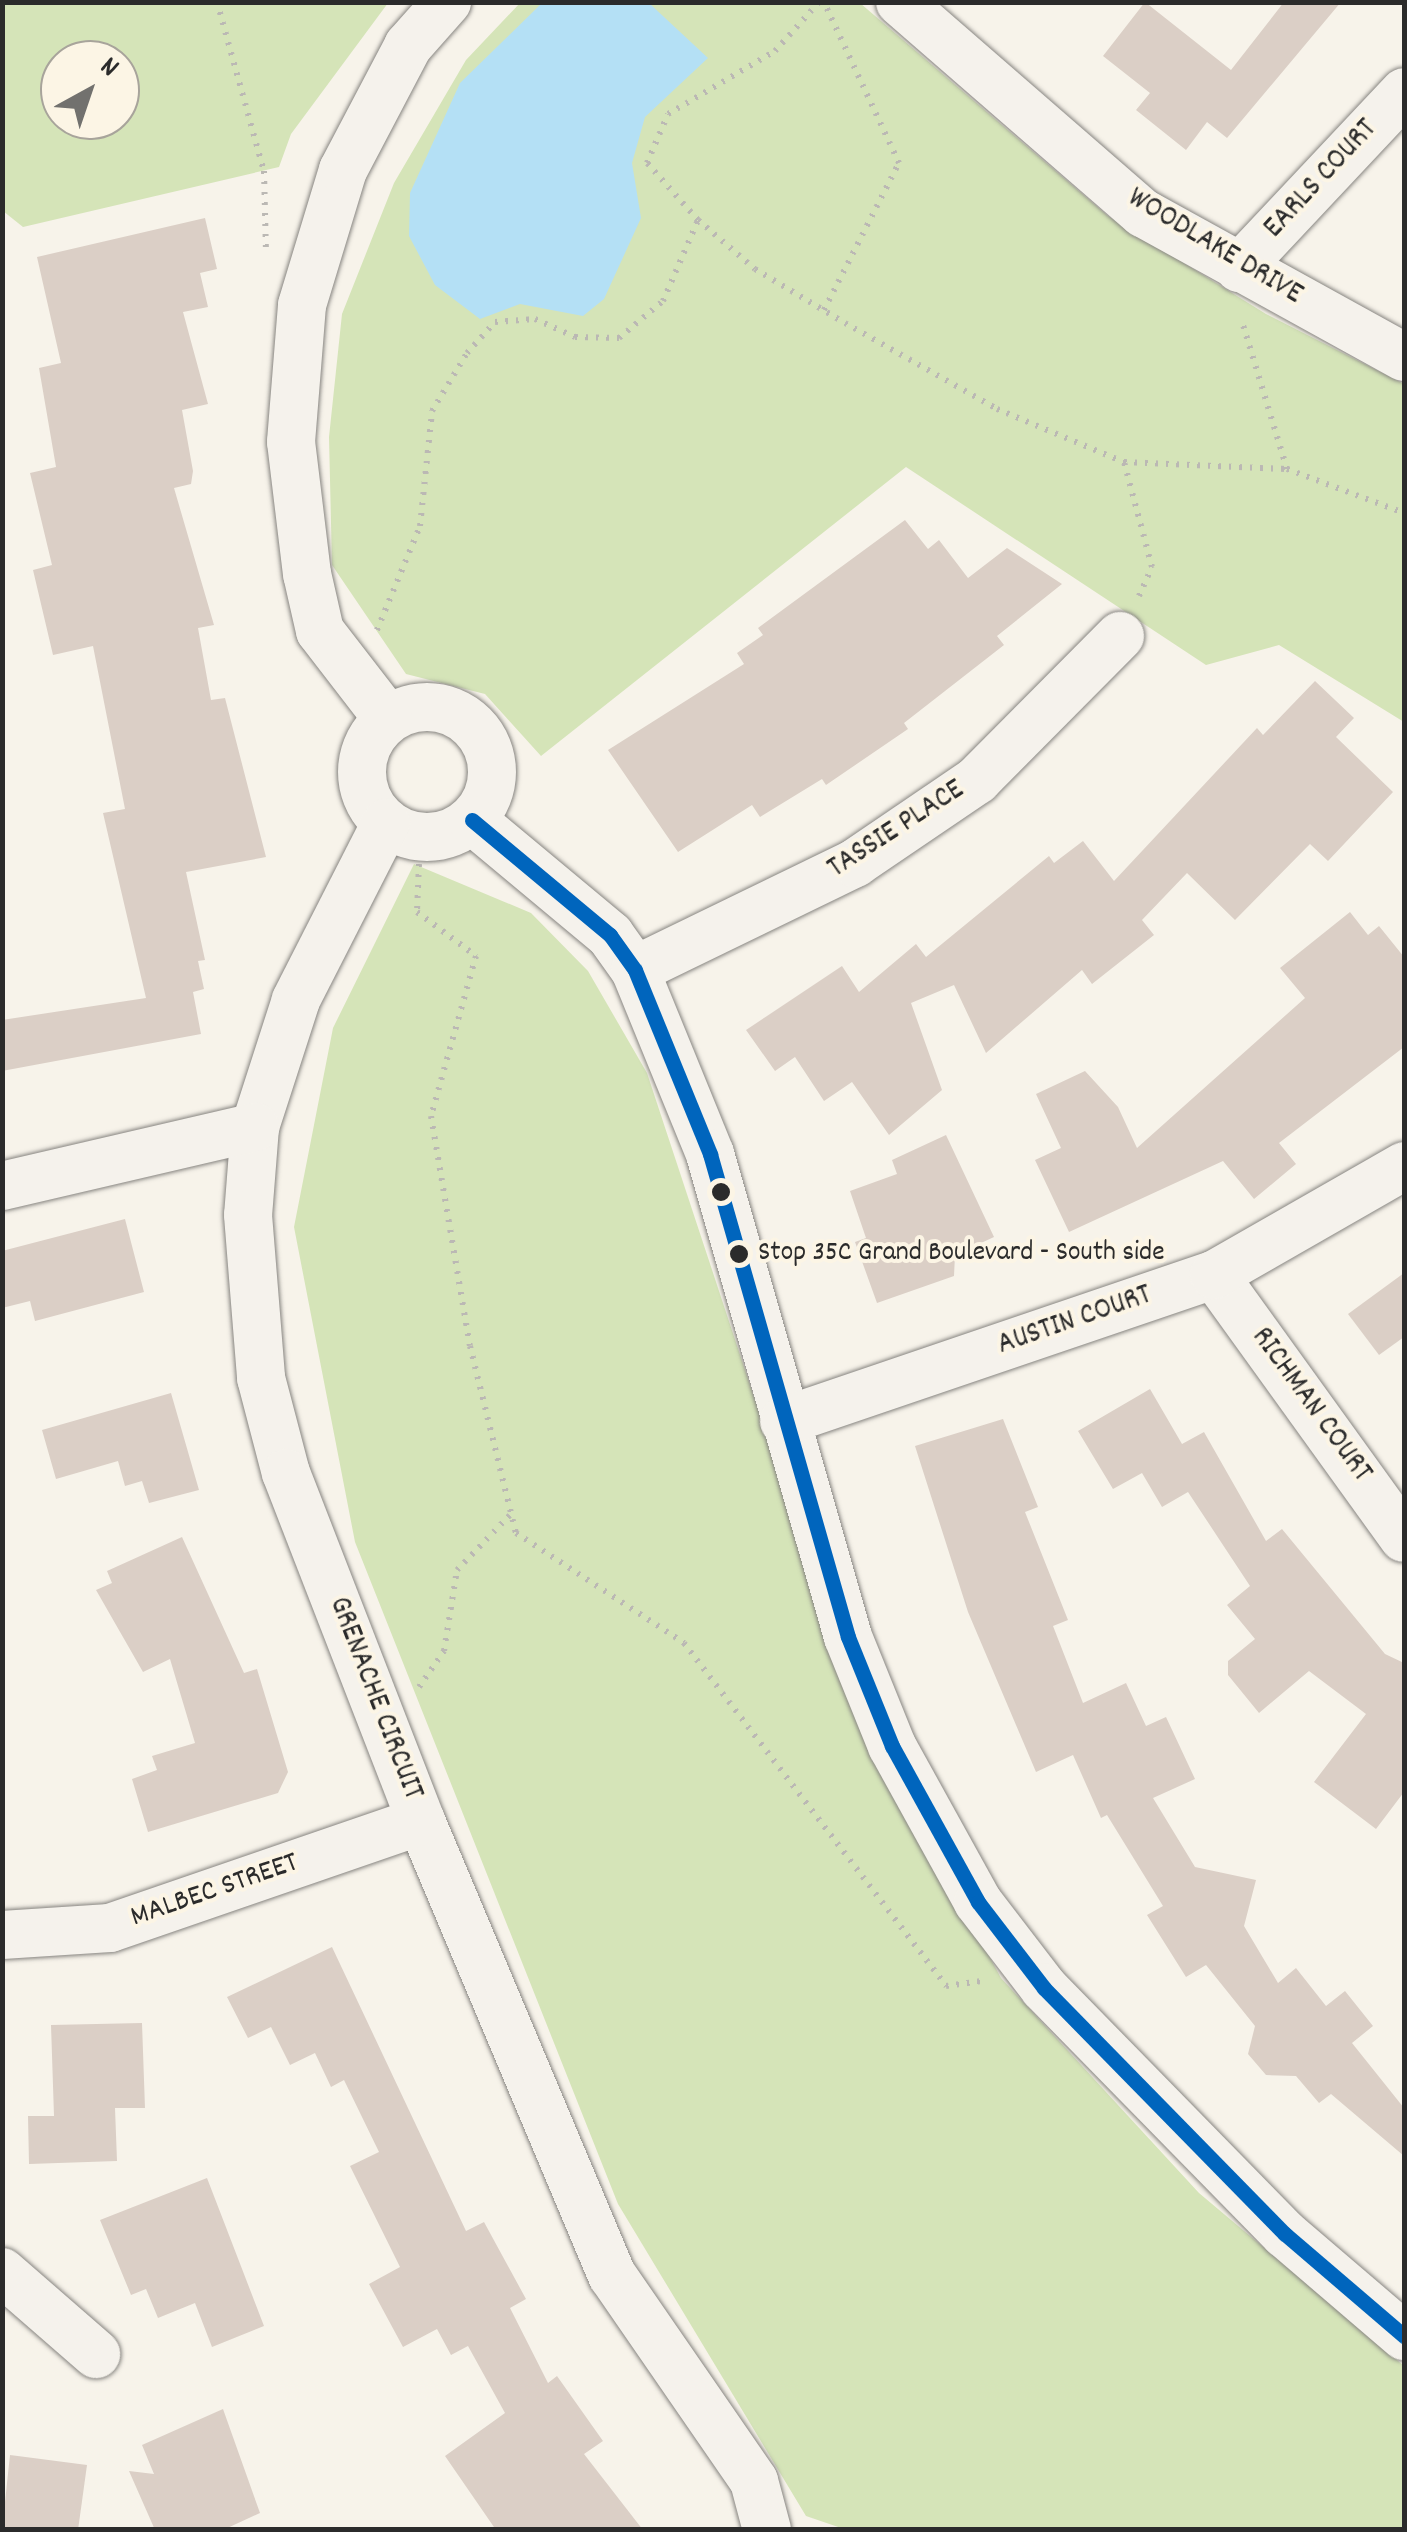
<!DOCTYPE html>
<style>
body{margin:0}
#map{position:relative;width:1407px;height:2532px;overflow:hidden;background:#f7f3ea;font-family:Dekko,sans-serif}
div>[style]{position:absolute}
.green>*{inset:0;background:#d5e4b8}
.water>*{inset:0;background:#b4e0f5}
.building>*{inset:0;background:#dbcfc6}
.path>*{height:6px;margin-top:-3px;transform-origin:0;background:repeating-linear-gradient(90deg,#bbb8b4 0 2.5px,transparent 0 10.5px)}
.roads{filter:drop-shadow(0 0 2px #878581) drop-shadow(0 0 2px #878581)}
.minor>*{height:48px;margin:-24px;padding:0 24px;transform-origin:24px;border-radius:24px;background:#f5f2ec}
.minor>.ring{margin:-24px;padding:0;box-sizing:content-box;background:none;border:48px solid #f5f2ec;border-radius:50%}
.bus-1>*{height:15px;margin:-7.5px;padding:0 7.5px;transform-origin:7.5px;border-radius:7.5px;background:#0065bd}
.dots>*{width:28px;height:28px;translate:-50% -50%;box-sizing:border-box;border:5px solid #fcf5e5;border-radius:50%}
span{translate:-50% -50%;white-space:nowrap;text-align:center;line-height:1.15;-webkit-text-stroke:8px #fcf5e5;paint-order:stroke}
.bus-label{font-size:28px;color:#2b2b2b}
.left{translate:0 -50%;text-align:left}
.street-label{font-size:30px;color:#2b2b2b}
.frame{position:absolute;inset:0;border:5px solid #2b2b2b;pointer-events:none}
.north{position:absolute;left:40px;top:40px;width:100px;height:100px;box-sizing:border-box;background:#fcf5e5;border:2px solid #a8a49b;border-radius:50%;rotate:40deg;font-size:28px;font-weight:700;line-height:40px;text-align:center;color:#2b2b2b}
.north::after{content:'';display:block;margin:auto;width:35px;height:45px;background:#72716e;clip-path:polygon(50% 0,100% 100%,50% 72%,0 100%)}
</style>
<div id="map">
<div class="green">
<div style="clip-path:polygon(evenodd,2px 3px,3px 2px,388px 3px,291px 134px,279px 167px,23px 227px,3px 211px,2px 3px,60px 60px,120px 60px,120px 120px,60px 120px,60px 60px)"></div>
<div style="clip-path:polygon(520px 3px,860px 3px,1108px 216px,1266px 314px,1404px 384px,1404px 722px,1279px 645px,1206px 665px,906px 467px,541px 756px,485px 694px,406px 674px,332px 565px,329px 437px,342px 314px,394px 183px,466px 60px)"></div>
<div style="clip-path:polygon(414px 864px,531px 913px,588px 971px,647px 1073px,861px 1721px,1001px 1978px,1199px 2193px,1404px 2366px,1404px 2529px,847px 2530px,806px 2516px,618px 2204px,355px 1542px,294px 1227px,333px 1028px)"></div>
</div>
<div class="water">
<div style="clip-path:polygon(542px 3px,649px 3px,708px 58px,645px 117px,632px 163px,641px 218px,604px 299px,583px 316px,520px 304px,480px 319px,435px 285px,409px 236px,410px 193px,460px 83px)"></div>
</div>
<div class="building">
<div style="clip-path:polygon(1145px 2px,1231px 70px,1284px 2px,1341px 2px,1227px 138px,1207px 122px,1186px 150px,1136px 110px,1150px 93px,1103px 56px)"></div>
<div style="clip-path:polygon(205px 218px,217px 269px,200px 273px,208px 307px,183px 312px,208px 404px,182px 410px,193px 471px,191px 484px,174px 488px,214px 625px,198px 628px,211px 700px,225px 698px,266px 857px,186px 872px,205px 960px,198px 961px,204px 989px,193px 992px,201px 1034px,2px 1071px,2px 1020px,146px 998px,103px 813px,125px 809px,93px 646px,53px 655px,33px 570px,52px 565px,30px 473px,56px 467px,39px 368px,61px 363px,37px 257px)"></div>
<div style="clip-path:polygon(905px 520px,928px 549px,939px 540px,968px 578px,1007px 548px,1062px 584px,997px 636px,1004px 645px,904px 723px,908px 729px,826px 785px,822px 779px,760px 817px,752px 805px,678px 852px,608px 750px,744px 664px,737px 653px,763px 635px,758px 628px)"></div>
<div style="clip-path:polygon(1315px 681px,1354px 718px,1336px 737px,1393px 792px,1328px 861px,1310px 844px,1235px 920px,1187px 873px,1142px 920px,1154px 935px,1092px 984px,1082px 970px,986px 1053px,954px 985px,911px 1003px,942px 1090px,889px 1135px,852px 1082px,824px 1101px,795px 1057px,775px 1071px,746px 1030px,842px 966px,859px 992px,916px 944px,926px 957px,1049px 856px,1054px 863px,1083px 841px,1114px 881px,1257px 728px,1263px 735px)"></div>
<div style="clip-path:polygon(1350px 912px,1368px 935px,1379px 926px,1404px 957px,1404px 1047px,1279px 1143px,1296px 1164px,1254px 1199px,1223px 1161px,1069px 1232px,1035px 1160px,1061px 1148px,1036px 1094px,1085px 1071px,1118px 1107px,1137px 1148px,1305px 998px,1280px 968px)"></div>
<div style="clip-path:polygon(946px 1135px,994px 1237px,955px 1255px,954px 1276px,877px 1303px,855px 1242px,866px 1238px,850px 1191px,897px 1174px,892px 1160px)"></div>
<div style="clip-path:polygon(125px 1219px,144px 1292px,35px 1321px,30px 1301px,2px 1308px,2px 1251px)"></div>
<div style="clip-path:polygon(1404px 1273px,1404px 1337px,1379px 1355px,1348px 1314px)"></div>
<div style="clip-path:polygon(1150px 1389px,1182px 1444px,1204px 1432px,1266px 1541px,1282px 1529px,1385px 1654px,1404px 1663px,1404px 1792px,1376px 1829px,1314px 1782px,1366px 1714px,1309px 1671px,1259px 1713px,1228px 1675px,1228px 1661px,1255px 1639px,1227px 1605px,1250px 1586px,1188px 1492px,1162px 1507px,1142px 1473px,1113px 1489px,1078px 1431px)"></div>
<div style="clip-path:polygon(171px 1393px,199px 1490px,149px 1503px,142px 1481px,125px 1486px,118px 1461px,56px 1479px,42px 1430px)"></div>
<div style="clip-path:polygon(1003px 1419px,1038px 1507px,1025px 1512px,1068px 1620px,1053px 1626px,1083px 1703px,1126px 1683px,1146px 1726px,1166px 1717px,1195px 1779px,1153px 1798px,1195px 1867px,1256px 1880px,1244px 1926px,1278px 1983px,1296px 1968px,1326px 2006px,1345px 1991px,1373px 2026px,1352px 2043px,1404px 2108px,1404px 2156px,1331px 2094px,1319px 2103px,1296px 2076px,1266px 2075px,1248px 2054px,1255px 2026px,1206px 1965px,1186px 1977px,1147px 1915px,1163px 1906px,1107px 1815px,1101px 1818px,1073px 1755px,1036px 1772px,968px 1612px,915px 1446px)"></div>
<div style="clip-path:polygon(182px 1537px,244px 1673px,257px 1669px,288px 1772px,278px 1793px,148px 1832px,132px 1779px,157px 1770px,152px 1756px,195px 1743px,170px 1659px,143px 1672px,96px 1590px,112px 1583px,107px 1571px)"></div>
<div style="clip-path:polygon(332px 1947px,466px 2231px,484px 2222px,526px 2299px,510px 2308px,548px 2383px,557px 2376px,603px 2441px,584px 2454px,643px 2530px,496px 2530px,445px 2456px,505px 2413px,468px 2346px,451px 2355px,437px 2329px,403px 2347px,369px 2284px,400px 2267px,350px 2166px,379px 2152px,344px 2080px,331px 2087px,315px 2053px,290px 2065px,271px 2027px,248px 2038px,227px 1997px)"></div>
<div style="clip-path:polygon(142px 2023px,145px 2108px,115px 2108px,117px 2161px,29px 2164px,28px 2116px,54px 2116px,51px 2025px)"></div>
<div style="clip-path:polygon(207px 2178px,264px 2326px,212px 2347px,195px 2303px,158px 2318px,146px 2289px,131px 2295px,100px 2220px)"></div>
<div style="clip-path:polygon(223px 2409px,260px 2513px,223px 2530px,155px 2530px,129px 2471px,154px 2474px,142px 2445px)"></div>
<div style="clip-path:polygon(10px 2455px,87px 2465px,78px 2530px,2px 2530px)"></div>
</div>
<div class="path">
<div style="left:217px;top:2px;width:175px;rotate:74.5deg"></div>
<div style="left:264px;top:171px;width:84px;rotate:88.6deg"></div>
<div style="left:698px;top:220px;width:75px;rotate:40.7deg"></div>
<div style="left:755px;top:269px;width:105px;rotate:31deg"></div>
<div style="left:845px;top:323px;width:175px;rotate:29.5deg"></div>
<div style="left:997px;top:409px;width:138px;rotate:22.7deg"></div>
<div style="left:824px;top:310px;width:165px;rotate:-63deg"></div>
<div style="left:899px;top:163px;width:178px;rotate:-115deg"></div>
<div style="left:1287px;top:469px;width:125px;rotate:20.6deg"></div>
<div style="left:1139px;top:596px;width:32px;rotate:-66deg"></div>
<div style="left:1152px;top:567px;width:109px;rotate:-104.9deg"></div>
<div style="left:1124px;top:462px;width:163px;rotate:2.5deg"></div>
<div style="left:1287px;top:469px;width:154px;rotate:-107deg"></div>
<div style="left:377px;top:630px;width:113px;rotate:-67.5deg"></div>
<div style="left:420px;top:526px;width:116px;rotate:-84deg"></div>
<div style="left:432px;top:411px;width:68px;rotate:-58.9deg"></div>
<div style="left:467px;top:353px;width:42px;rotate:-47.9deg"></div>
<div style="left:495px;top:322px;width:40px;rotate:-4.3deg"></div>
<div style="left:535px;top:319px;width:44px;rotate:24.2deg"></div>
<div style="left:575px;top:337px;width:44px;rotate:1.3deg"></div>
<div style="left:619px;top:338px;width:57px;rotate:-40.1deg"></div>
<div style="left:663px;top:301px;width:88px;rotate:-66.6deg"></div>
<div style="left:698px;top:220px;width:76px;rotate:-131.8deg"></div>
<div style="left:647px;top:163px;width:53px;rotate:-66.8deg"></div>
<div style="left:668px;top:114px;width:124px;rotate:-30.5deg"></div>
<div style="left:775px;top:51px;width:66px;rotate:-48.1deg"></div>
<div style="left:419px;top:864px;width:48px;rotate:92.4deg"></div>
<div style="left:417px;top:912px;width:74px;rotate:36.7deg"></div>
<div style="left:476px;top:956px;width:166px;rotate:105.7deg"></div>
<div style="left:431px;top:1116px;width:233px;rotate:80.4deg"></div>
<div style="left:470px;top:1346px;width:193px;rotate:76.2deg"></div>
<div style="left:516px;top:1533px;width:201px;rotate:33.2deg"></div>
<div style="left:684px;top:1643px;width:432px;rotate:52.6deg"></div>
<div style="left:946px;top:1986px;width:36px;rotate:-8deg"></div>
<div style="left:419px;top:1687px;width:44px;rotate:-55.2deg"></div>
<div style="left:444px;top:1651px;width:82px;rotate:-80.9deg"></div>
<div style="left:457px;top:1570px;width:76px;rotate:-46.1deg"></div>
</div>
<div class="roads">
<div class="minor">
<div style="left:900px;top:2px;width:322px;rotate:41deg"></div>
<div style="left:1143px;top:213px;width:298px;rotate:28.9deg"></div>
<div style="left:1239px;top:268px;width:241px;rotate:-46.8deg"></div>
<div class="ring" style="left:362px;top:707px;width:82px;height:82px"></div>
<div style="left:388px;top:719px;width:111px;rotate:-127.7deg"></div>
<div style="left:320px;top:631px;width:58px;rotate:-102.8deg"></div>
<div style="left:307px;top:574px;width:133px;rotate:-96.9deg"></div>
<div style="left:291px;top:442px;width:137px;rotate:-85.4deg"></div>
<div style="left:302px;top:305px;width:141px;rotate:-73.1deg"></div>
<div style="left:343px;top:170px;width:140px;rotate:-62.3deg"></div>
<div style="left:408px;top:46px;width:59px;rotate:-48.4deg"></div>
<div style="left:472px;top:820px;width:180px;rotate:39.8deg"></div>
<div style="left:610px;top:935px;width:43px;rotate:54.5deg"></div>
<div style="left:635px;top:970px;width:199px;rotate:67.8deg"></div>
<div style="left:710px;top:1154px;width:502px;rotate:74.05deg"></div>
<div style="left:848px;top:1637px;width:118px;rotate:68deg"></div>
<div style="left:892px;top:1746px;width:178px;rotate:61.1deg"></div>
<div style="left:978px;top:1902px;width:108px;rotate:52.5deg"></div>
<div style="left:1044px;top:1988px;width:344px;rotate:45.6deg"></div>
<div style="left:1285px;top:2234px;width:157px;rotate:40.6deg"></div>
<div style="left:386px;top:823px;width:199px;rotate:117deg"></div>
<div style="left:296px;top:1000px;width:133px;rotate:107.9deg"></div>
<div style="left:255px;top:1127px;width:88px;rotate:94.5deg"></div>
<div style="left:248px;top:1215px;width:164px;rotate:85.4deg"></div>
<div style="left:261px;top:1378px;width:98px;rotate:75.3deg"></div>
<div style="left:286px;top:1473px;width:373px;rotate:68.8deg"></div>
<div style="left:421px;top:1821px;width:493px;rotate:67.2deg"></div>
<div style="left:612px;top:2275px;width:250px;rotate:55.4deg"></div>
<div style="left:754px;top:2481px;width:51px;rotate:75.1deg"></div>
<div style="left:635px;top:970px;width:245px;rotate:-25.9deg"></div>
<div style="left:855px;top:863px;width:148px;rotate:-34.2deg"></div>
<div style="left:977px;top:780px;width:203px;rotate:-45.2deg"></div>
<div style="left:2px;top:1186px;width:260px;rotate:-13.1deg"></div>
<div style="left:1214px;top:1275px;width:324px;rotate:54.2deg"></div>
<div style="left:784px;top:1421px;width:454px;rotate:-18.8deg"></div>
<div style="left:1214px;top:1275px;width:219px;rotate:-29.8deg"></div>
<div style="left:2px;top:1935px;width:108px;rotate:-3.7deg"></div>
<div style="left:110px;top:1928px;width:329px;rotate:-19deg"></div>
<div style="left:2px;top:2272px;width:125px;rotate:41.1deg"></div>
</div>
</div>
<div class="bus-1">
<div style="left:472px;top:820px;width:180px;rotate:39.8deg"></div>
<div style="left:610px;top:935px;width:43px;rotate:54.5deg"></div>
<div style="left:635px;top:970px;width:199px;rotate:67.8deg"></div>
<div style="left:710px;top:1154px;width:502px;rotate:74.05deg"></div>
<div style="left:848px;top:1637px;width:118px;rotate:68deg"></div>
<div style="left:892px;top:1746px;width:178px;rotate:61.1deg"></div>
<div style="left:978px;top:1902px;width:108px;rotate:52.5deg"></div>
<div style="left:1044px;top:1988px;width:344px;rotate:45.6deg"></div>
<div style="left:1285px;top:2234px;width:157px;rotate:40.6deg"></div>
</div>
<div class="dots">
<div style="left:721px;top:1192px;background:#2b2b2b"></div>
<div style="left:739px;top:1254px;background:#2b2b2b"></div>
</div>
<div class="bus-label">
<span class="left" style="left:758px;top:1254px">Stop 35C Grand Boulevard - South side</span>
</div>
<div class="street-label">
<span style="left:1322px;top:180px;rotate:-47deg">EARLS COURT</span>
<span style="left:1214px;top:248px;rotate:31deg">WOODLAKE DRIVE</span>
<span style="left:897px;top:831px;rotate:-33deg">TASSIE PLACE</span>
<span style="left:1075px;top:1322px;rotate:-19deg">AUSTIN COURT</span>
<span style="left:1310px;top:1406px;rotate:54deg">RICHMAN COURT</span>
<span style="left:374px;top:1699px;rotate:69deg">GRENACHE CIRCUIT</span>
<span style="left:215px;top:1892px;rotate:-19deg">MALBEC STREET</span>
</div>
<div class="frame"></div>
<div class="north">N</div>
</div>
